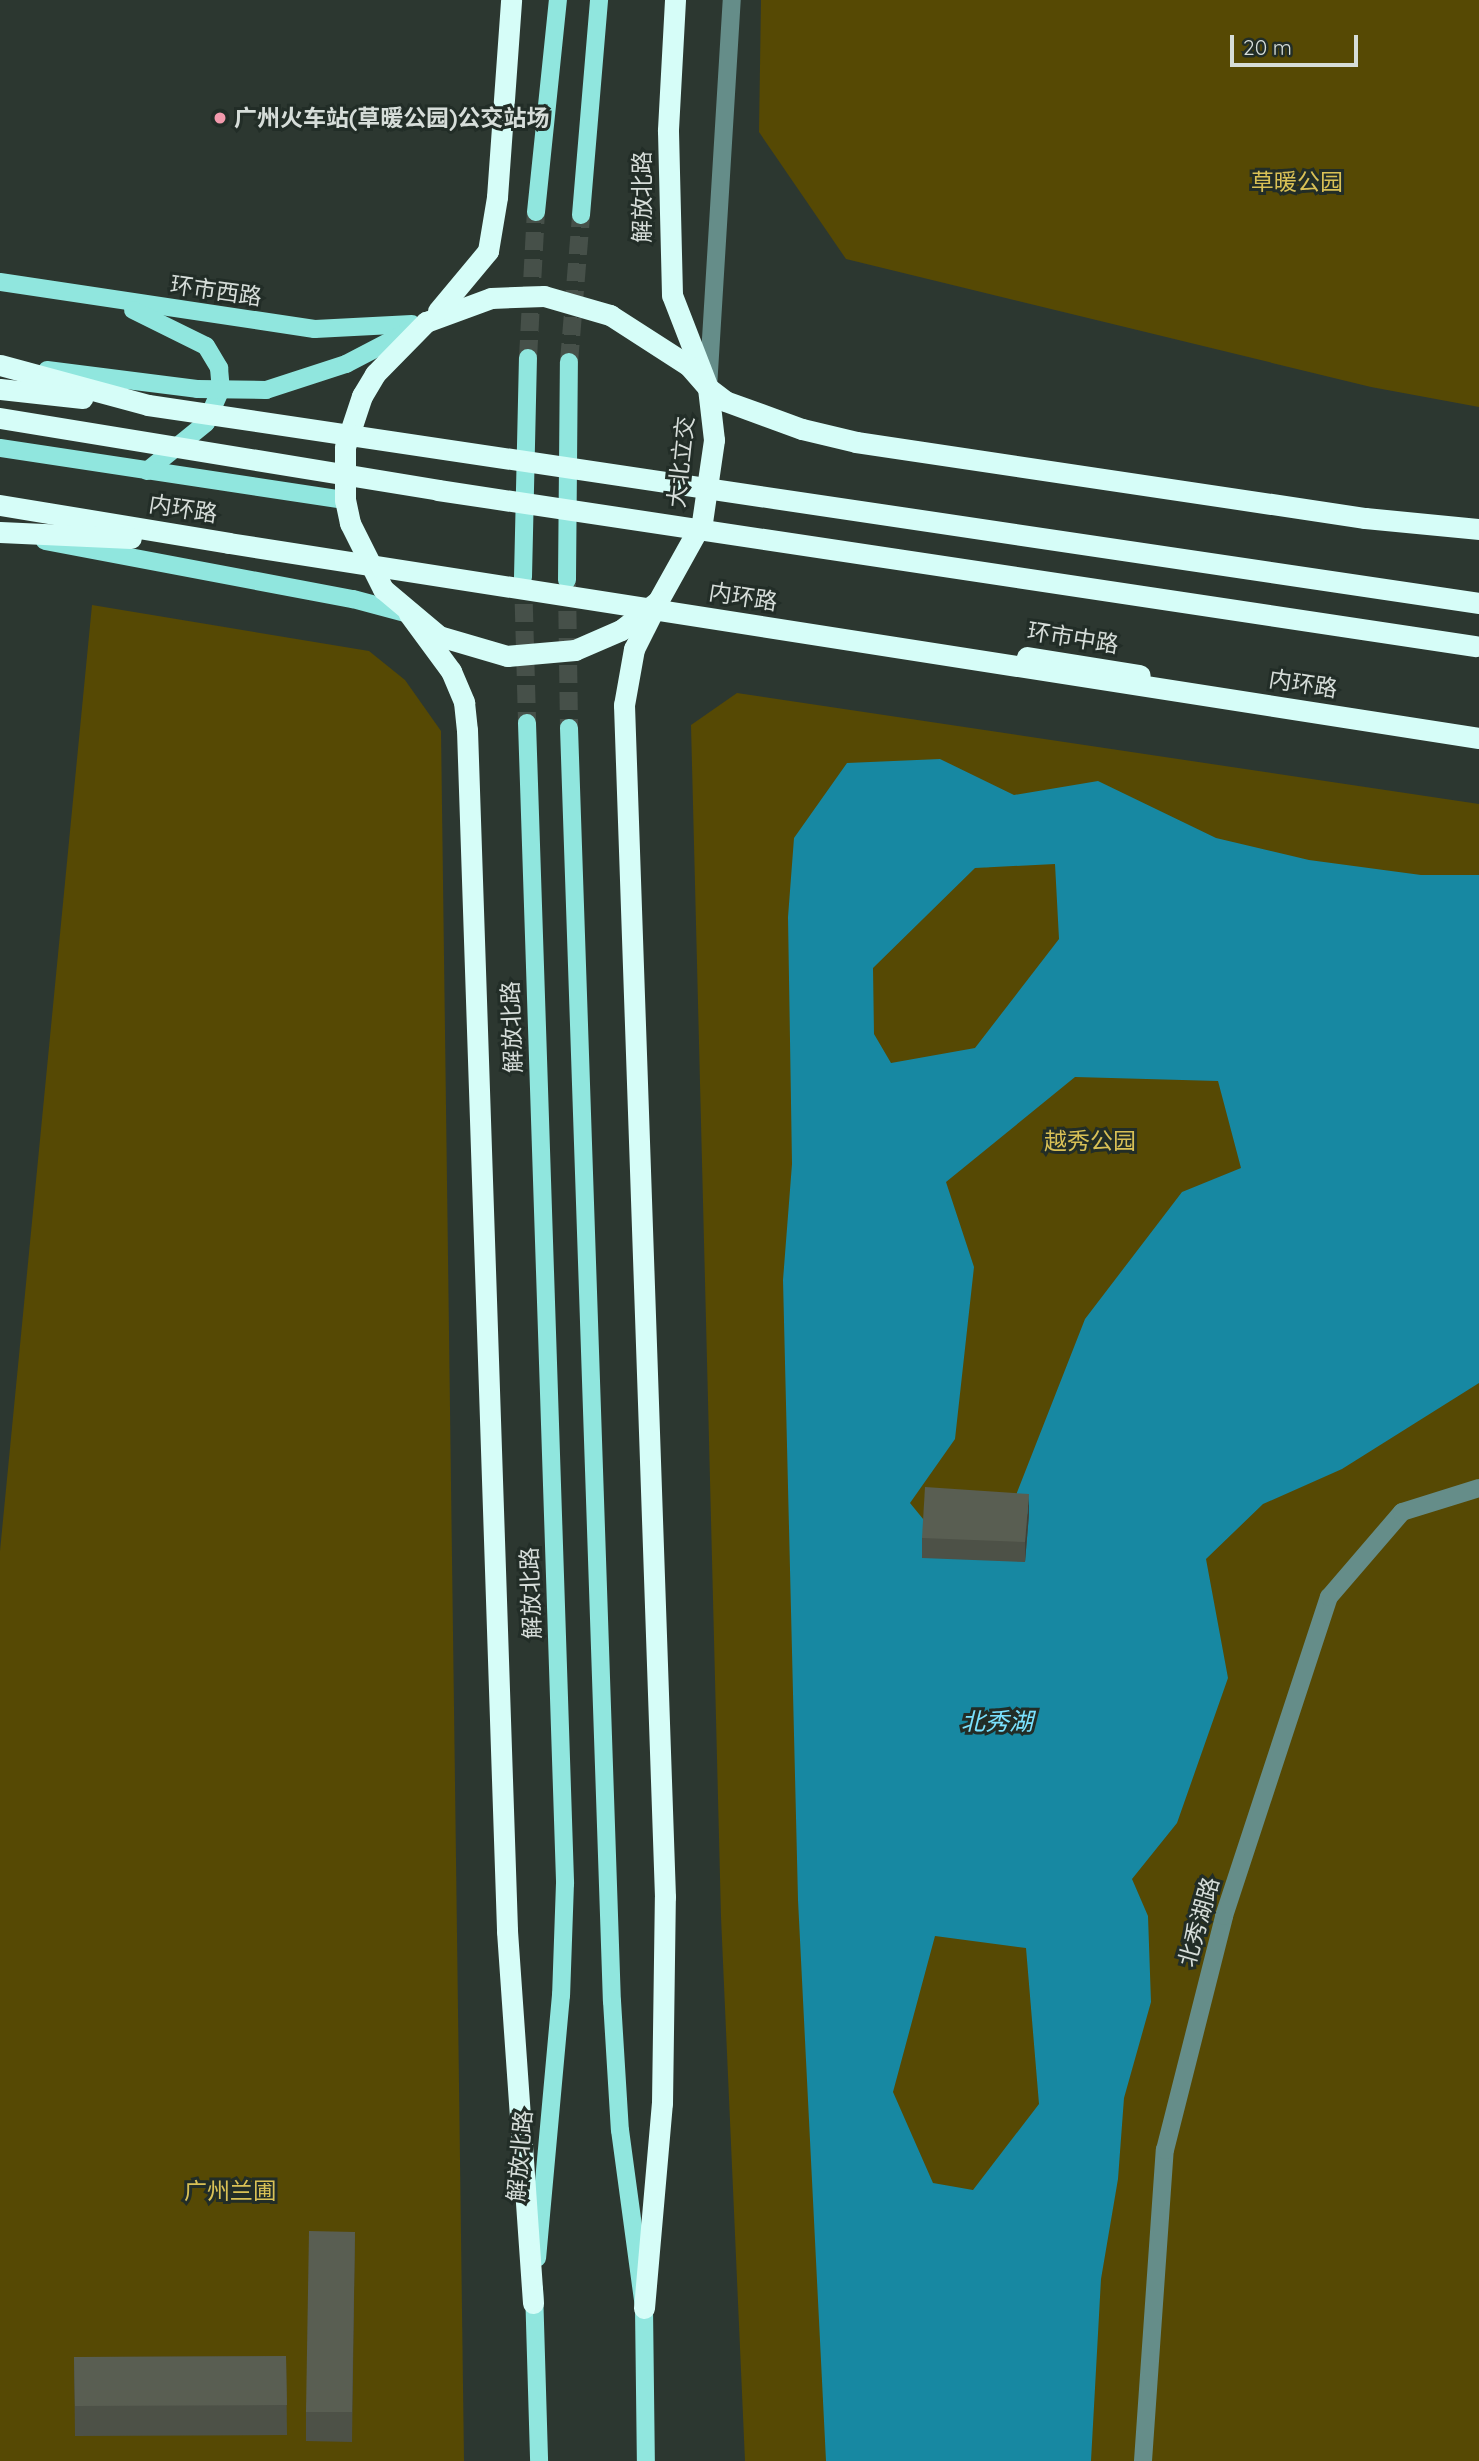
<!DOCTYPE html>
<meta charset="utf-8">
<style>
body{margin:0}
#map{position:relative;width:1479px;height:2461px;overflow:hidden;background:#2c3730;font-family:Quicksand,"Noto Sans SC",sans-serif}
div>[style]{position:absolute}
.green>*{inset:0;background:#564904}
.water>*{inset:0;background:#1788a2}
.major-tunnel>*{height:18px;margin-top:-9px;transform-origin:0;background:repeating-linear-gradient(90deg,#465049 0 18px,transparent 0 27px)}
.minor>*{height:18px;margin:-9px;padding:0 9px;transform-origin:9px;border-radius:9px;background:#658d89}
.major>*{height:18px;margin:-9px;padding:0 9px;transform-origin:9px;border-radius:9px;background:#90e6de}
.highway>*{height:21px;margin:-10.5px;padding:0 10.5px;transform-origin:10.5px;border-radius:10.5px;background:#d6fdf8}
.highway-bridge>*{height:21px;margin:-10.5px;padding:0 10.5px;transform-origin:10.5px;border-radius:10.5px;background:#d6fdf8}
.wall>*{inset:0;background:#4d5147}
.shaded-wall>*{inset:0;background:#3e4239}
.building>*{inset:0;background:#595e52}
.dots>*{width:19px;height:19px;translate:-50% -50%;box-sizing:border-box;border:4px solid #222d27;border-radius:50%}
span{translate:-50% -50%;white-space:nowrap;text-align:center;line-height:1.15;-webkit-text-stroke:6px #222d27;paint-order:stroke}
.poi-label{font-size:23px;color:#d6ddd9;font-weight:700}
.left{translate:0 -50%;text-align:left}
.park-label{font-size:23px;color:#d9c156}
.street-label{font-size:23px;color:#d6ddd9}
.water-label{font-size:24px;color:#7be2ff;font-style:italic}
.scale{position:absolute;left:1230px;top:35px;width:128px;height:32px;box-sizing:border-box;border:4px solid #d6ddd9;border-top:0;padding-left:9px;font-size:21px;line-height:24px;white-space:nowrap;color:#d6ddd9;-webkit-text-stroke:5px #222d27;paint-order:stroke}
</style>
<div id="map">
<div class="green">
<div style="clip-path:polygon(761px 0,1479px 0,1479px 407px,1371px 387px,846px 259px,759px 132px)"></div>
<div style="clip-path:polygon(92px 605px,369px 651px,405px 680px,441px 731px,464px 2461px,0 2461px,0 1551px)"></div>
<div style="clip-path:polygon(737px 693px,1479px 804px,1479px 2461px,745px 2461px,721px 1917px,691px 725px)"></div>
</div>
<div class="water">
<div style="clip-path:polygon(evenodd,940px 759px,1014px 795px,1098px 781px,1216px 838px,1309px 860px,1421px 875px,1479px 875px,1479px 1383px,1342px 1469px,1263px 1504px,1206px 1559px,1228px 1678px,1177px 1823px,1132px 1879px,1148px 1916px,1151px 2002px,1124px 2098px,1118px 2179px,1101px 2279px,1091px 2461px,826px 2461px,798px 1900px,783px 1280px,792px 1164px,788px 917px,794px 838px,847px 763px,940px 759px,1055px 864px,1059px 939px,975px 1048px,891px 1063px,874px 1034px,873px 968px,975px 868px,1055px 864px,940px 759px,1075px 1077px,1218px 1081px,1241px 1168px,1182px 1192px,1085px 1319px,1007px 1518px,928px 1525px,910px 1503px,955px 1439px,974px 1267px,946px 1182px,1075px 1077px,940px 759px,935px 1936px,1026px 1948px,1039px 2104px,973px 2190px,933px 2183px,893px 2092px,935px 1936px)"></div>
</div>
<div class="major-tunnel">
<div style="left:528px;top:358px;width:146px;rotate:-86.9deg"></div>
<div style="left:569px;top:362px;width:147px;rotate:-85.3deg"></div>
<div style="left:523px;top:577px;width:146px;rotate:88.4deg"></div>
<div style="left:567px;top:584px;width:144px;rotate:89.2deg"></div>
</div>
<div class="minor">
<div style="left:708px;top:388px;width:389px;rotate:-86.5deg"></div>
<div style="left:1143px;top:2461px;width:312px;rotate:-86deg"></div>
<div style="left:1165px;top:2150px;width:241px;rotate:-75.8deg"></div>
<div style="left:1224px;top:1916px;width:336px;rotate:-71.8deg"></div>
<div style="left:1329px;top:1597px;width:112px;rotate:-49.3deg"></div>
<div style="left:1402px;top:1512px;width:81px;rotate:-17.3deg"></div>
</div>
<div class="major">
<div style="left:536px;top:212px;width:213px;rotate:-84.1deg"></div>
<div style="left:581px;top:215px;width:216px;rotate:-85.2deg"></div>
<div style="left:0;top:282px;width:318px;rotate:8.5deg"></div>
<div style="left:315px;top:329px;width:97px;rotate:-3deg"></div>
<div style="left:133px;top:310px;width:81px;rotate:26.3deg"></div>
<div style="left:206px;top:346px;width:26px;rotate:59deg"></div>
<div style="left:219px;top:368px;width:21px;rotate:85deg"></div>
<div style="left:221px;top:389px;width:37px;rotate:114deg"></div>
<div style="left:206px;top:423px;width:76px;rotate:140.9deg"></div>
<div style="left:47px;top:370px;width:151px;rotate:7.2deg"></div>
<div style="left:197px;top:389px;width:69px;rotate:0.8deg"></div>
<div style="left:266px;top:390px;width:84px;rotate:-18deg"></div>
<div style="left:346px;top:364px;width:80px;rotate:-27.5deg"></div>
<div style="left:0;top:448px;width:349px;rotate:8.6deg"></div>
<div style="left:45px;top:541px;width:313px;rotate:10.7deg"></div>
<div style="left:353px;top:599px;width:58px;rotate:15deg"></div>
<div style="left:523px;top:577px;width:219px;rotate:-88.7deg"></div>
<div style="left:567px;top:580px;width:218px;rotate:-89.5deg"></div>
<div style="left:527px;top:723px;width:1161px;rotate:88.12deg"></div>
<div style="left:565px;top:1883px;width:112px;rotate:92deg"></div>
<div style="left:561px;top:1995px;width:264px;rotate:95.2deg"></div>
<div style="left:569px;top:728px;width:1274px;rotate:88.07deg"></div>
<div style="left:612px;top:2001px;width:129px;rotate:86.5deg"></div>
<div style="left:620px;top:2130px;width:180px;rotate:82.3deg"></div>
<div style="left:644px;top:2308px;width:153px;rotate:89.3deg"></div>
<div style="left:534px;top:2289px;width:172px;rotate:88.3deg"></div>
</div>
<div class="highway">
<div style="left:675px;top:0;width:131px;rotate:93.1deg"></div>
<div style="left:668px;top:131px;width:164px;rotate:88.6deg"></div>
<div style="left:672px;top:295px;width:100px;rotate:68.8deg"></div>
<div style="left:708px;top:388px;width:21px;rotate:37deg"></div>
<div style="left:725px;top:401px;width:82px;rotate:20deg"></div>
<div style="left:802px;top:429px;width:56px;rotate:13.5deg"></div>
<div style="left:856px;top:442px;width:515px;rotate:8.49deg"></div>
<div style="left:1365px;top:518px;width:115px;rotate:5.5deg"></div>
<div style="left:544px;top:296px;width:69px;rotate:16.1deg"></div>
<div style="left:610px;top:315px;width:94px;rotate:32.8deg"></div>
<div style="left:689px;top:366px;width:29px;rotate:49deg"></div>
<div style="left:708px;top:388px;width:52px;rotate:83.4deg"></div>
<div style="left:714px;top:440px;width:83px;rotate:98.3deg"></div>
<div style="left:702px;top:522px;width:90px;rotate:119.1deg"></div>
<div style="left:658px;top:601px;width:47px;rotate:141.9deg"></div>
<div style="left:621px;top:630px;width:50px;rotate:156.5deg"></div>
<div style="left:575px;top:650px;width:68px;rotate:175deg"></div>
<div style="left:507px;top:656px;width:71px;rotate:-163.6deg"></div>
<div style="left:439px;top:636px;width:73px;rotate:-140deg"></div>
<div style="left:383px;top:589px;width:74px;rotate:-116.6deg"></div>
<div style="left:350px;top:523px;width:24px;rotate:-102deg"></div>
<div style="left:345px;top:500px;width:53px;rotate:-90deg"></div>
<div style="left:345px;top:447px;width:54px;rotate:-71.6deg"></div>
<div style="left:362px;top:396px;width:26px;rotate:-59deg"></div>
<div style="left:375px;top:374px;width:73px;rotate:-45.6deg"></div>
<div style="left:426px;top:322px;width:69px;rotate:-20.3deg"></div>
<div style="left:491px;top:298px;width:53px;rotate:-2.2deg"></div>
<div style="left:438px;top:311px;width:78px;rotate:-50.2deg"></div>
<div style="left:488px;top:251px;width:55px;rotate:-80.5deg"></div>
<div style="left:497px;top:197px;width:197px;rotate:-85.9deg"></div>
<div style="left:0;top:365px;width:153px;rotate:15.1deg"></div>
<div style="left:0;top:389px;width:83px;rotate:6.2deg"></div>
<div style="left:0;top:505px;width:232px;rotate:9.4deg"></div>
<div style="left:0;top:532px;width:131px;rotate:2.6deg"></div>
<div style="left:409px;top:614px;width:71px;rotate:53.6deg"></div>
<div style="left:451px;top:671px;width:34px;rotate:67deg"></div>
<div style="left:464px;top:702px;width:28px;rotate:84deg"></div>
<div style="left:467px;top:730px;width:1202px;rotate:88.09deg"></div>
<div style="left:507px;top:1931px;width:373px;rotate:86deg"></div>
<div style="left:1027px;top:657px;width:114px;rotate:9.1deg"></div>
<div style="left:644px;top:2308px;width:206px;rotate:-85deg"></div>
<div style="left:662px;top:2103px;width:206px;rotate:-89.2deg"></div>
<div style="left:665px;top:1897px;width:1193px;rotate:-91.97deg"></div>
<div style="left:624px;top:705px;width:57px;rotate:-79.9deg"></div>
<div style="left:634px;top:649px;width:54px;rotate:-63.4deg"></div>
</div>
<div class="highway-bridge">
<div style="left:148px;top:405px;width:1346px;rotate:8.46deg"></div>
<div style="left:0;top:418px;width:444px;rotate:9.3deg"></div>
<div style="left:438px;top:490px;width:1049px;rotate:8.56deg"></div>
<div style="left:229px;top:543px;width:1265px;rotate:8.87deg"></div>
</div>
<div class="wall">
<div style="clip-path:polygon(1029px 1514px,1025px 1562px,922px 1558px,922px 1538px)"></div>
<div style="clip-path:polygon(355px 2232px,352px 2442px,306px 2441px,306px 2412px)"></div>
<div style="clip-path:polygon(286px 2356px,287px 2435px,75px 2436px,74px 2357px)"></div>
</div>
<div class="shaded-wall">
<div style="clip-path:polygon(1029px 1494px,1029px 1514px,1025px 1562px,1025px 1542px)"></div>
</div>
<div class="building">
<div style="clip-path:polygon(925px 1487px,1029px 1494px,1025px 1542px,922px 1538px)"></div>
<div style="clip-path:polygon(309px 2231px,355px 2232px,352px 2412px,306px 2412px)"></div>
<div style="clip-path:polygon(286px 2356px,287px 2405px,75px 2406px,74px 2357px)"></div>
</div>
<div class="dots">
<div style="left:220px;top:118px;background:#f29aad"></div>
</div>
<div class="poi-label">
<span class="left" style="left:234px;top:118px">广州火车站(草暖公园)公交站场</span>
</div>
<div class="park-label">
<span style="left:1297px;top:182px">草暖公园</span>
<span style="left:1090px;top:1141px">越秀公园</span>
<span style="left:230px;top:2191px">广州兰圃</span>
</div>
<div class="street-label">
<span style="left:642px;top:197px;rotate:-90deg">解放北路</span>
<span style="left:216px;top:291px;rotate:8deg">环市西路</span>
<span style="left:681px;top:462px;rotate:-84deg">大北立交</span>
<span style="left:183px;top:509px;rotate:9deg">内环路</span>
<span style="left:743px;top:597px;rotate:9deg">内环路</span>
<span style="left:1073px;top:638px;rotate:9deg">环市中路</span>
<span style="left:1303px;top:684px;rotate:9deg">内环路</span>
<span style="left:512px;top:1027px;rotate:-92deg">解放北路</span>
<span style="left:531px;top:1593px;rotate:-92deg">解放北路</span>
<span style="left:1199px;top:1922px;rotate:-74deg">北秀湖路</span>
<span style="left:520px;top:2156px;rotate:-85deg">解放北路</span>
</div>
<div class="water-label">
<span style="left:997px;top:1722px">北秀湖</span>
</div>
<div class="scale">20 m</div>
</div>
